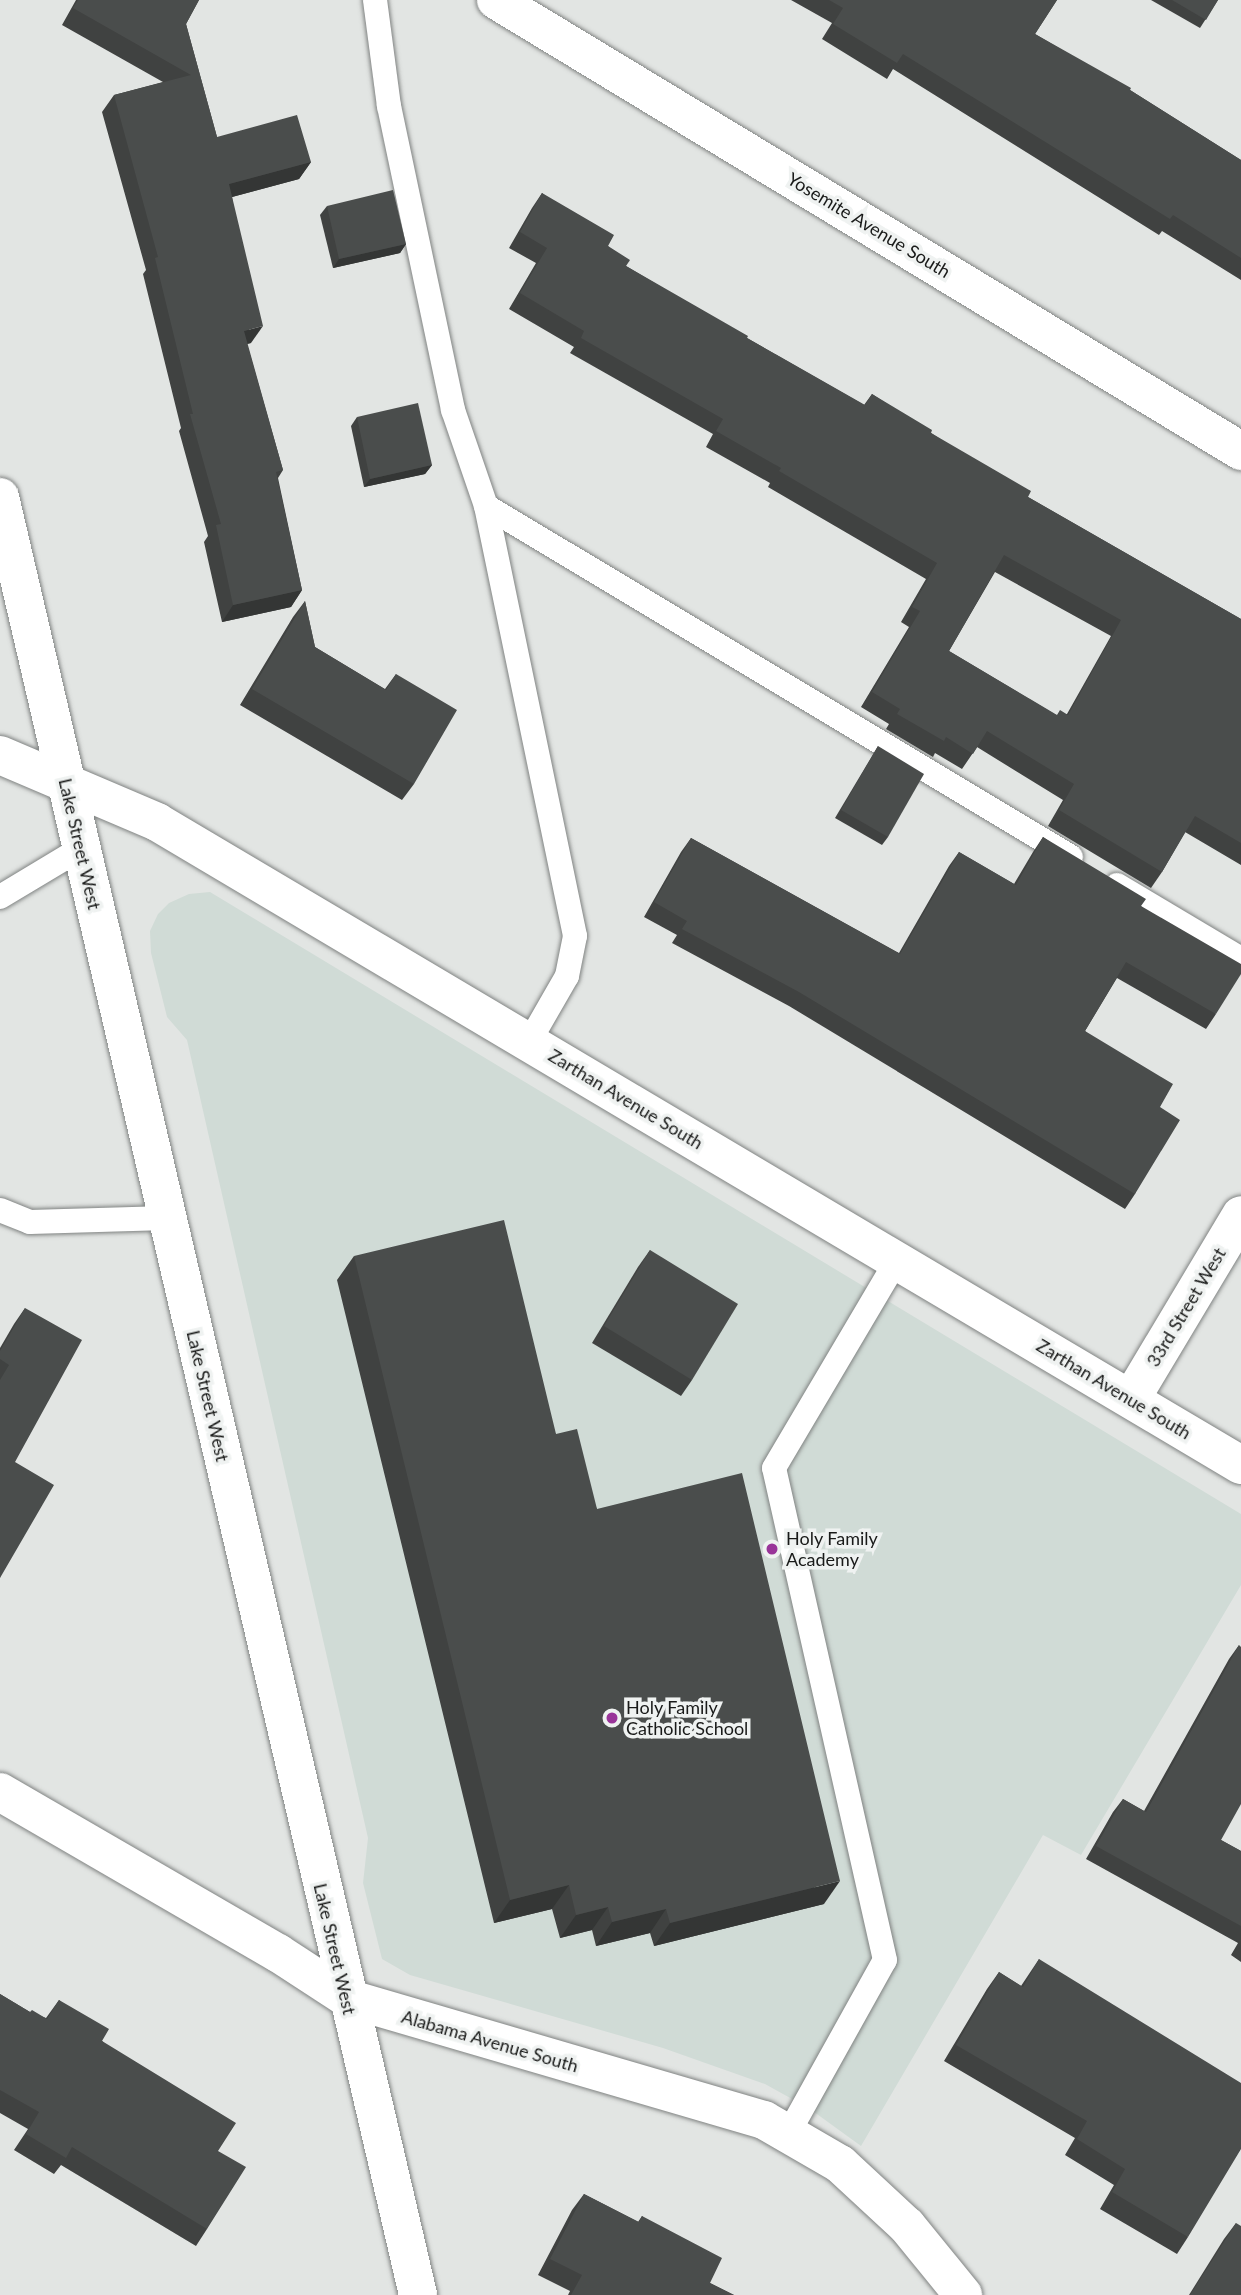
<!DOCTYPE html>
<style>
body{margin:0}
#map{position:relative;width:1241px;height:2295px;overflow:hidden;background:#e2e5e3;font-family:Lato,sans-serif}
div>[style]{position:absolute}
.built>*{inset:0;background:#d0dbd6}
.roads{filter:drop-shadow(0 0 2px #808382) drop-shadow(0 0 2px #808382)}
.service>*{height:24px;margin:-12px;padding:0 12px;transform-origin:12px;border-radius:12px;background:#fff}
.minor>*{height:38px;margin:-19px;padding:0 19px;transform-origin:19px;border-radius:19px;background:#fff}
.tertiary>*{height:38px;margin:-19px;padding:0 19px;transform-origin:19px;border-radius:19px;background:#fff}
.wall>*{inset:0;background:#404241}
.shaded-wall>*{inset:0;background:#343635}
.building>*{inset:0;background:#4a4d4c}
.dots>*{width:19px;height:19px;translate:-50% -50%;box-sizing:border-box;border:4px solid #eff2f1;border-radius:50%}
span{translate:-50% -50%;white-space:nowrap;text-align:center;line-height:1.15;-webkit-text-stroke:7px #eff2f1;paint-order:stroke}
.street-label{font-size:18px;color:#191a19}
.poi-label{font-size:18px;color:#191a19}
.left{translate:0 -50%;text-align:left}
</style>
<div id="map">
<div class="built">
<div style="clip-path:polygon(210px 892px,1241px 1514px,1241px 1585px,1081px 1855px,1043px 1835px,861px 2146px,810px 2109px,765px 2084px,663px 2048px,410px 1975px,382px 1959px,363px 1883px,368px 1838px,187px 1040px,167px 1017px,151px 953px,150px 931px,158px 914px,169px 903px,189px 894px)"></div>
</div>
<div class="roads">
<div class="service">
<div style="left:375px;top:0;width:107px;rotate:82.5deg"></div>
<div style="left:389px;top:106px;width:311px;rotate:78.1deg"></div>
<div style="left:453px;top:410px;width:102px;rotate:71deg"></div>
<div style="left:486px;top:506px;width:439px;rotate:78.3deg"></div>
<div style="left:575px;top:936px;width:41px;rotate:101.3deg"></div>
<div style="left:567px;top:976px;width:76px;rotate:119.9deg"></div>
<div style="left:486px;top:506px;width:682px;rotate:30.96deg"></div>
<div style="left:1117px;top:885px;width:144px;rotate:30.8deg"></div>
<div style="left:0;top:897px;width:93px;rotate:-31deg"></div>
<div style="left:0;top:1210px;width:32px;rotate:22deg"></div>
<div style="left:30px;top:1222px;width:137px;rotate:-1.7deg"></div>
<div style="left:788px;top:2134px;width:199px;rotate:-60.9deg"></div>
<div style="left:885px;top:1960px;width:504px;rotate:-102.71deg"></div>
<div style="left:774px;top:1468px;width:242px;rotate:-59.4deg"></div>
</div>
<div class="minor">
<div style="left:496px;top:0;width:871px;rotate:31.19deg"></div>
<div style="left:0;top:755px;width:171px;rotate:23.1deg"></div>
<div style="left:157px;top:822px;width:1260px;rotate:30.68deg"></div>
<div style="left:1131px;top:1399px;width:214px;rotate:-59.1deg"></div>
<div style="left:0;top:1792px;width:321px;rotate:30.1deg"></div>
<div style="left:278px;top:1953px;width:82px;rotate:33.1deg"></div>
<div style="left:347px;top:1998px;width:434px;rotate:16.3deg"></div>
<div style="left:764px;top:2120px;width:88px;rotate:30.1deg"></div>
<div style="left:840px;top:2164px;width:91px;rotate:42.8deg"></div>
<div style="left:907px;top:2226px;width:89px;rotate:50.9deg"></div>
</div>
<div class="tertiary">
<div style="left:0;top:497px;width:1846px;rotate:76.91deg"></div>
</div>
</div>
<div class="wall">
<div style="clip-path:polygon(76px 0,199px 0,186px 24px,217px 137px,311px 162px,299px 179px,232px 197px,251px 343px,247px 344px,283px 470px,278px 478px,302px 590px,291px 607px,222px 622px,204px 542px,208px 536px,179px 431px,181px 428px,143px 274px,146px 270px,102px 112px,114px 95px,163px 82px,62px 25px)"></div>
<div style="clip-path:polygon(791px 0,1057px 0,1035px 34px,1130px 90px,1241px 160px,1241px 280px,1162px 231px,1159px 235px,893px 69px,887px 79px,822px 39px,832px 23px)"></div>
<div style="clip-path:polygon(1151px 0,1218px 0,1200px 28px)"></div>
<div style="clip-path:polygon(evenodd,542px 193px,608px 246px,626px 266px,747px 338px,864px 405px,872px 394px,1028px 497px,1241px 619px,1241px 865px,1185px 832px,1162px 872px,1151px 888px,1048px 826px,1063px 800px,977px 747px,962px 769px,935px 753px,933px 757px,886px 729px,889px 724px,861px 707px,909px 627px,901px 622px,926px 579px,768px 487px,770px 483px,706px 447px,713px 434px,570px 353px,574px 347px,509px 309px,536px 263px,509px 248px,532px 208px,542px 193px,995px 572px,1111px 636px,1067px 714px,1056px 715px,949px 651px,995px 572px)"></div>
<div style="clip-path:polygon(327px 206px,406px 244px,400px 253px,333px 268px,320px 215px)"></div>
<div style="clip-path:polygon(357px 417px,432px 465px,425px 474px,364px 487px,351px 426px)"></div>
<div style="clip-path:polygon(305px 601px,315px 647px,385px 689px,396px 674px,414px 784px,402px 800px,240px 705px,293px 617px)"></div>
<div style="clip-path:polygon(878px 746px,888px 837px,882px 845px,835px 818px)"></div>
<div style="clip-path:polygon(1043px 837px,1141px 906px,1216px 1014px,1206px 1029px,1117px 978px,1085px 1031px,1160px 1107px,1135px 1194px,1125px 1209px,789px 1006px,672px 943px,677px 935px,644px 917px,681px 852px,691px 838px,899px 953px,949px 866px,959px 852px,1014px 884px,1033px 852px)"></div>
<div style="clip-path:polygon(650px 1250px,692px 1380px,681px 1396px,592px 1343px,638px 1267px)"></div>
<div style="clip-path:polygon(354px 1256px,556px 1434px,597px 1509px,824px 1904px,654px 1946px,650px 1933px,596px 1946px,592px 1930px,560px 1938px,552px 1909px,494px 1923px,337px 1280px)"></div>
<div style="clip-path:polygon(25px 1308px,15px 1462px,0 1578px,0 1348px,14px 1324px)"></div>
<div style="clip-path:polygon(1239px 1645px,1221px 1840px,1241px 1851px,1241px 1962px,1231px 1955px,1238px 1943px,1086px 1859px,1113px 1812px,1123px 1799px,1144px 1811px,1229px 1659px)"></div>
<div style="clip-path:polygon(1039px 1959px,1188px 2237px,1177px 2254px,1100px 2209px,1114px 2185px,1065px 2155px,1075px 2138px,944px 2061px,987px 1989px,999px 1972px,1021px 1986px)"></div>
<div style="clip-path:polygon(0 1994px,30px 2012px,46px 2018px,59px 2000px,218px 2151px,207px 2229px,196px 2246px,61px 2165px,54px 2174px,14px 2150px,28px 2129px,0 2113px)"></div>
<div style="clip-path:polygon(584px 2194px,638px 2222px,642px 2216px,710px 2283px,734px 2295px,568px 2295px,570px 2291px,538px 2275px,572px 2210px)"></div>
<div style="clip-path:polygon(1236px 2223px,1241px 2295px,1189px 2295px,1224px 2239px)"></div>
</div>
<div class="shaded-wall">
<div style="clip-path:polygon(311px 162px,299px 179px,217px 201px,229px 184px)"></div>
<div style="clip-path:polygon(406px 244px,400px 253px,333px 268px,339px 259px)"></div>
<div style="clip-path:polygon(263px 326px,251px 343px,232px 347px,244px 331px)"></div>
<div style="clip-path:polygon(432px 465px,425px 474px,364px 487px,370px 479px)"></div>
<div style="clip-path:polygon(302px 590px,291px 607px,222px 622px,233px 605px)"></div>
<div style="clip-path:polygon(840px 1881px,824px 1904px,654px 1946px,670px 1923px)"></div>
<div style="clip-path:polygon(569px 1885px,552px 1909px,494px 1923px,510px 1900px)"></div>
<div style="clip-path:polygon(608px 1907px,592px 1930px,560px 1938px,576px 1915px)"></div>
<div style="clip-path:polygon(666px 1909px,650px 1933px,596px 1946px,612px 1922px)"></div>
</div>
<div class="building">
<div style="clip-path:polygon(78px 0,199px 0,186px 24px,217px 137px,297px 115px,311px 162px,229px 184px,263px 326px,244px 331px,283px 470px,276px 472px,302px 590px,233px 605px,216px 525px,221px 524px,190px 414px,193px 414px,155px 258px,158px 257px,114px 95px,191px 75px,73px 8px)"></div>
<div style="clip-path:polygon(829px 0,1057px 0,1035px 34px,1131px 88px,1130px 90px,1241px 160px,1241px 258px,1173px 215px,1170px 219px,903px 54px,897px 63px,833px 24px,843px 8px)"></div>
<div style="clip-path:polygon(1172px 0,1218px 0,1206px 20px)"></div>
<div style="clip-path:polygon(393px 190px,406px 244px,339px 259px,327px 206px)"></div>
<div style="clip-path:polygon(evenodd,542px 193px,614px 235px,608px 246px,630px 260px,626px 266px,748px 336px,747px 338px,865px 405px,872px 394px,932px 430px,931px 433px,1031px 491px,1028px 497px,1241px 619px,1241px 843px,1195px 816px,1162px 872px,1059px 810px,1074px 784px,987px 731px,973px 754px,946px 737px,944px 741px,897px 714px,900px 709px,872px 692px,920px 611px,912px 607px,937px 563px,779px 471px,781px 468px,716px 431px,723px 419px,581px 338px,584px 331px,520px 293px,547px 248px,520px 232px,542px 193px,1004px 555px,1121px 620px,1068px 715px,1060px 710px,1057px 715px,949px 651px,1004px 555px)"></div>
<div style="clip-path:polygon(418px 403px,432px 465px,370px 479px,357px 417px)"></div>
<div style="clip-path:polygon(305px 601px,315px 647px,386px 690px,396px 674px,457px 710px,414px 784px,252px 689px)"></div>
<div style="clip-path:polygon(878px 746px,924px 774px,888px 837px,841px 810px)"></div>
<div style="clip-path:polygon(1043px 837px,1146px 899px,1141px 906px,1241px 964px,1241px 974px,1216px 1014px,1126px 962px,1085px 1031px,1173px 1084px,1160px 1107px,1180px 1120px,1135px 1194px,799px 992px,682px 929px,687px 921px,654px 902px,691px 838px,900px 954px,959px 852px,1016px 885px)"></div>
<div style="clip-path:polygon(504px 1220px,556px 1434px,577px 1429px,597px 1509px,742px 1473px,840px 1881px,670px 1923px,666px 1909px,612px 1922px,608px 1907px,576px 1915px,569px 1885px,510px 1900px,354px 1256px)"></div>
<div style="clip-path:polygon(650px 1250px,738px 1304px,692px 1380px,604px 1326px)"></div>
<div style="clip-path:polygon(25px 1308px,82px 1340px,15px 1462px,54px 1485px,0 1578px,0 1380px,9px 1365px,0 1359px,0 1351px)"></div>
<div style="clip-path:polygon(1239px 1645px,1241px 1647px,1241px 1804px,1221px 1840px,1241px 1851px,1241px 1926px,1096px 1846px,1123px 1799px,1146px 1812px)"></div>
<div style="clip-path:polygon(1039px 1959px,1241px 2083px,1241px 2149px,1188px 2237px,1112px 2192px,1125px 2169px,1077px 2139px,1087px 2121px,956px 2045px,999px 1972px,1023px 1987px)"></div>
<div style="clip-path:polygon(0 1994px,30px 2012px,32px 2010px,47px 2019px,59px 2000px,109px 2029px,102px 2041px,236px 2123px,218px 2151px,246px 2167px,207px 2229px,72px 2147px,66px 2158px,26px 2134px,39px 2112px,0 2090px)"></div>
<div style="clip-path:polygon(584px 2194px,639px 2222px,642px 2216px,722px 2258px,710px 2283px,734px 2295px,571px 2295px,582px 2275px,550px 2259px)"></div>
<div style="clip-path:polygon(1236px 2223px,1241px 2226px,1241px 2295px,1190px 2295px)"></div>
</div>
<div class="dots">
<div style="left:772px;top:1549px;background:#993499"></div>
<div style="left:612px;top:1718px;background:#993499"></div>
</div>
<div class="street-label">
<span style="left:869px;top:225px;rotate:31deg">Yosemite Avenue South</span>
<span style="left:80px;top:844px;rotate:77deg">Lake Street West</span>
<span style="left:626px;top:1099px;rotate:31deg">Zarthan Avenue South</span>
<span style="left:1186px;top:1307px;rotate:-59deg">33rd Street West</span>
<span style="left:1114px;top:1389px;rotate:31deg">Zarthan Avenue South</span>
<span style="left:208px;top:1396px;rotate:77deg">Lake Street West</span>
<span style="left:335px;top:1949px;rotate:77deg">Lake Street West</span>
<span style="left:490px;top:2041px;rotate:16deg">Alabama Avenue South</span>
</div>
<div class="poi-label">
<span class="left" style="left:786px;top:1549px">Holy Family<br>Academy</span>
<span class="left" style="left:626px;top:1718px">Holy Family<br>Catholic School</span>
</div>
</div>
